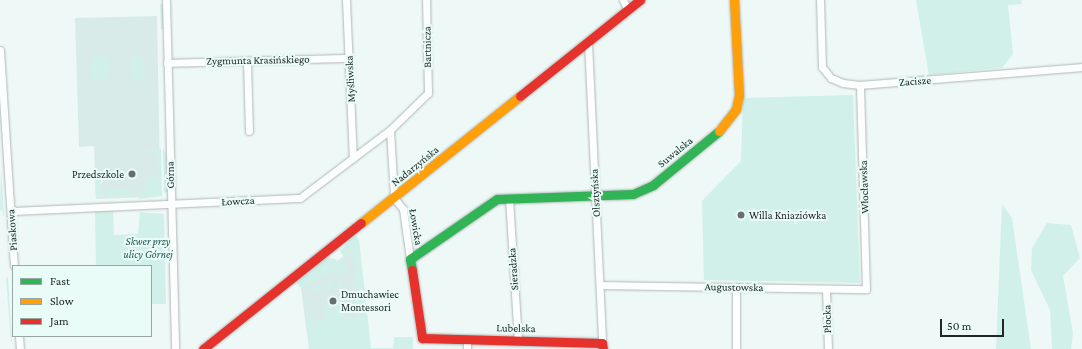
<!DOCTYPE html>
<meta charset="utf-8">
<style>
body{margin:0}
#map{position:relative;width:1082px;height:349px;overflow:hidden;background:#eef8f6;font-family:"Crimson Pro",serif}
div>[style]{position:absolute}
.built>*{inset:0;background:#d8ebe8}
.green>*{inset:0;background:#d1f0ea}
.roads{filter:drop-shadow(0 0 1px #afb7b5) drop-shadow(0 0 1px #afb7b5)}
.street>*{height:7px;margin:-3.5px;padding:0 3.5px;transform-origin:3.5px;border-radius:3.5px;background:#fcfefe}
.fast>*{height:9px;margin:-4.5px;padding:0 4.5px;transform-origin:4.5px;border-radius:4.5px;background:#30b455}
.slow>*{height:9px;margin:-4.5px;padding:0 4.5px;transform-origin:4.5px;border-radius:4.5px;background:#ff9f0a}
.jam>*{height:9px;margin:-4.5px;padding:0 4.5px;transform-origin:4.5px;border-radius:4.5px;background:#e5322d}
.dots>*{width:11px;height:11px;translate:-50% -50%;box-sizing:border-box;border:2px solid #eafcf8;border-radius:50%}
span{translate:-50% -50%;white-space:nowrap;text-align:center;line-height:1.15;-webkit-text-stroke:4px #eafcf8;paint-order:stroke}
.street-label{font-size:11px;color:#202725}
.poi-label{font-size:11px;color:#202725}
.right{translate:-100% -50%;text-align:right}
.left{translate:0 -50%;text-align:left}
.park-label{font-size:11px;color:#1e5951;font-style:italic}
.legend{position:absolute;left:12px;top:265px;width:140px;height:72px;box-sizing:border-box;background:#eafcf8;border:1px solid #99a7a4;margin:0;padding:5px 7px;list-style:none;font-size:12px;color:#202725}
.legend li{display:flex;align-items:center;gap:8px;height:20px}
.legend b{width:20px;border:1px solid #99a7a4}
.scale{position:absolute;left:940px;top:319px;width:64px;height:18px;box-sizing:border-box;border:2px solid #202725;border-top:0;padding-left:5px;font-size:12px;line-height:14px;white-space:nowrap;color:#202725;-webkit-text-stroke:3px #eafcf8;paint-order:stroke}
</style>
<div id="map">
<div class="built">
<div style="clip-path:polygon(157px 16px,160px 179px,146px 197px,96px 199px,94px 146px,79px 147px,75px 18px)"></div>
<div style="clip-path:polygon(357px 246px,368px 342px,309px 349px,301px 288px)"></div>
</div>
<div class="green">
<div style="clip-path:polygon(916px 0,1021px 0,1022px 4px,1008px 5px,1013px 54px,1002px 68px,929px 75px)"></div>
<div style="clip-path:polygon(160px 4px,163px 5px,164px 29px,161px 29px)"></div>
<div style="clip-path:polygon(99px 53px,109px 59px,109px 75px,102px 82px,91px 78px,90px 71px,91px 59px)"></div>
<div style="clip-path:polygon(136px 53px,144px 58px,144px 79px,139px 83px,131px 78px,130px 60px)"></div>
<div style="clip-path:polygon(853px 95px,860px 283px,704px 280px,702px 201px,741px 161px,743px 98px)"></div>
<div style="clip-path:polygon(163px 148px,166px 154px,168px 192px,164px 193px)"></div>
<div style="clip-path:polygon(141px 149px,161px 149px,162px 196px,138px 199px,139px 189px,146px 189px,145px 178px,159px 178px,158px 152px,135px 152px)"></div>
<div style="clip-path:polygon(1px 168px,4px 216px,3px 216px,2px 209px,0 212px)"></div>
<div style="clip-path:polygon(95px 179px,101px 179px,103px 198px,96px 199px)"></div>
<div style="clip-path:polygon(131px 185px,132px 197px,106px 198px,106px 190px,129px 190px)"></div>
<div style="clip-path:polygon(1002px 204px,1012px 218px,1031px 349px,996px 349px)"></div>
<div style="clip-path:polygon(95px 211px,113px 211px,114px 235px,138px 234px,140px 212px,164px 214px,166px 304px,151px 304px,151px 266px,96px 266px)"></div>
<div style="clip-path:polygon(1047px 223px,1071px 225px,1080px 258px,1063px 276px,1073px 333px,1071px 349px,1052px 349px,1050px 310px,1031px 270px,1032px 248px)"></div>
<div style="clip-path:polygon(355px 235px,359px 240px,371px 348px,393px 348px,394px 337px,413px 337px,413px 349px,309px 349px,306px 312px,313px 314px,314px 322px,327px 321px,325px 305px,343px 303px,344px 319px,357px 317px,353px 298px,358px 297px,357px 286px,309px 291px,320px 283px,323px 289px,329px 288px,328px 281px,333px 281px,333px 288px,339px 287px,338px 280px,341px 280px,342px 287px,352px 286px,357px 270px,356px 264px,350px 264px,356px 259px,350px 252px,344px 257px,340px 251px)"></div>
<div style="clip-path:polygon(328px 257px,337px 260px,334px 265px,340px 260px,347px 268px,344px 273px,326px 274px,325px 268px,324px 275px,301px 288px,296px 282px)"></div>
<div style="clip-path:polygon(8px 277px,12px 342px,11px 342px,6px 278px)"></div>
</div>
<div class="roads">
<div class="street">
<div style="left:166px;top:0;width:349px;rotate:88.5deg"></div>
<div style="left:346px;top:0;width:158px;rotate:87.5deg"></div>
<div style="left:623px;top:0;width:11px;rotate:63deg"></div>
<div style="left:820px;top:0;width:67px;rotate:88.3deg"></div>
<div style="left:822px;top:67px;width:14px;rotate:51deg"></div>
<div style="left:831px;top:78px;width:13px;rotate:23deg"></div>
<div style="left:843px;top:83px;width:17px;rotate:7deg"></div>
<div style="left:860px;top:85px;width:223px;rotate:-4.6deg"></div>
<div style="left:588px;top:42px;width:301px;rotate:87.3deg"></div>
<div style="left:0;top:50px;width:216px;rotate:86.3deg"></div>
<div style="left:247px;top:61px;width:70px;rotate:88.4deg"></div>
<div style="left:167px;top:63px;width:182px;rotate:-1.6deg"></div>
<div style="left:390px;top:130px;width:68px;rotate:86.6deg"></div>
<div style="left:394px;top:198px;width:14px;rotate:51deg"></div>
<div style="left:403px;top:209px;width:50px;rotate:82deg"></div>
<div style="left:509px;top:198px;width:142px;rotate:86.4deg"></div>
<div style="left:11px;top:211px;width:289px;rotate:-2.6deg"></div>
<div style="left:300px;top:198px;width:113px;rotate:-37.1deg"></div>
<div style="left:390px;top:130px;width:53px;rotate:-44.2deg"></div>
<div style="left:428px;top:93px;width:93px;rotate:-91.2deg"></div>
<div style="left:601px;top:285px;width:265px;rotate:0.9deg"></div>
<div style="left:866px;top:289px;width:204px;rotate:-91.7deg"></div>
<div style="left:736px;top:287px;width:62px;rotate:90deg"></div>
<div style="left:826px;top:289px;width:60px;rotate:88.1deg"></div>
<div style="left:19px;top:336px;width:13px;rotate:86deg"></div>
<div style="left:467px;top:339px;width:10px;rotate:90deg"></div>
</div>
<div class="fast">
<div style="left:412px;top:270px;width:11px;rotate:-100deg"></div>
<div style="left:410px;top:259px;width:106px;rotate:-34.6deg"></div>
<div style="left:497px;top:199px;width:136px;rotate:-2.1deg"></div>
<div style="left:633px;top:194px;width:22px;rotate:-24deg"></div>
<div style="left:653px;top:185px;width:85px;rotate:-39.3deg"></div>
</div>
<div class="slow">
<div style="left:719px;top:131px;width:28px;rotate:-52deg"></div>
<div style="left:736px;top:109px;width:14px;rotate:-78deg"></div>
<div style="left:739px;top:95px;width:95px;rotate:-93deg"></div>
<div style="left:361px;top:223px;width:203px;rotate:-38.6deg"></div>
</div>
<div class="jam">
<div style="left:520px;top:96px;width:154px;rotate:-38.7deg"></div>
<div style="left:412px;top:270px;width:69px;rotate:81.6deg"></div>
<div style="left:422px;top:338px;width:180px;rotate:1.6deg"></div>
<div style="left:602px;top:343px;width:6px;rotate:81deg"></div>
<div style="left:203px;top:349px;width:202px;rotate:-38.6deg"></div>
</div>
</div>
<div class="dots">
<div style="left:132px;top:174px;background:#68706e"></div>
<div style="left:741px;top:215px;background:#68706e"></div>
<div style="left:333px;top:301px;background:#68706e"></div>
</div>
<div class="street-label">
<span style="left:427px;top:47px;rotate:-91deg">Bartnicza</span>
<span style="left:258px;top:60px;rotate:-1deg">Zygmunta Krasińskiego</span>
<span style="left:350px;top:79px;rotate:-93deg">Myśliwska</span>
<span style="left:915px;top:81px;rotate:-4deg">Zacisze</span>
<span style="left:675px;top:152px;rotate:-39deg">Suwalska</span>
<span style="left:415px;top:166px;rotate:-39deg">Nadarzyńska</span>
<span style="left:170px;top:175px;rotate:-91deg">Górna</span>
<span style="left:864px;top:187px;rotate:-92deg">Włocławska</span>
<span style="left:595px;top:193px;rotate:-93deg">Olsztyńska</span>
<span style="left:238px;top:201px;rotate:-3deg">Łowcza</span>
<span style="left:416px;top:227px;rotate:80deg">Łowicka</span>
<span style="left:12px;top:230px;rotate:-94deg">Piaskowa</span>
<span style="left:513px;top:269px;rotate:-94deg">Sieradzka</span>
<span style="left:734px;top:287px;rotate:1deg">Augustowska</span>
<span style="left:827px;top:319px;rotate:-91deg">Płocka</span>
<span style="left:516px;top:328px;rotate:1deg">Lubelska</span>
</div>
<div class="poi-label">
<span class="right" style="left:124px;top:174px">Przedszkole</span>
<span class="left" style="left:749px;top:215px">Willa Kniaziówka</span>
<span class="left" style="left:341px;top:301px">Dmuchawiec<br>Montessori</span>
</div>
<div class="park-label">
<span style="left:148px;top:248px">Skwer przy<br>ulicy Górnej</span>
</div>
<ul class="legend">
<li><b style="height:5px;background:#30b455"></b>Fast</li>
<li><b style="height:5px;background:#ff9f0a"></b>Slow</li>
<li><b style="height:5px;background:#e5322d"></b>Jam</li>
</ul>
<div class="scale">50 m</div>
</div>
